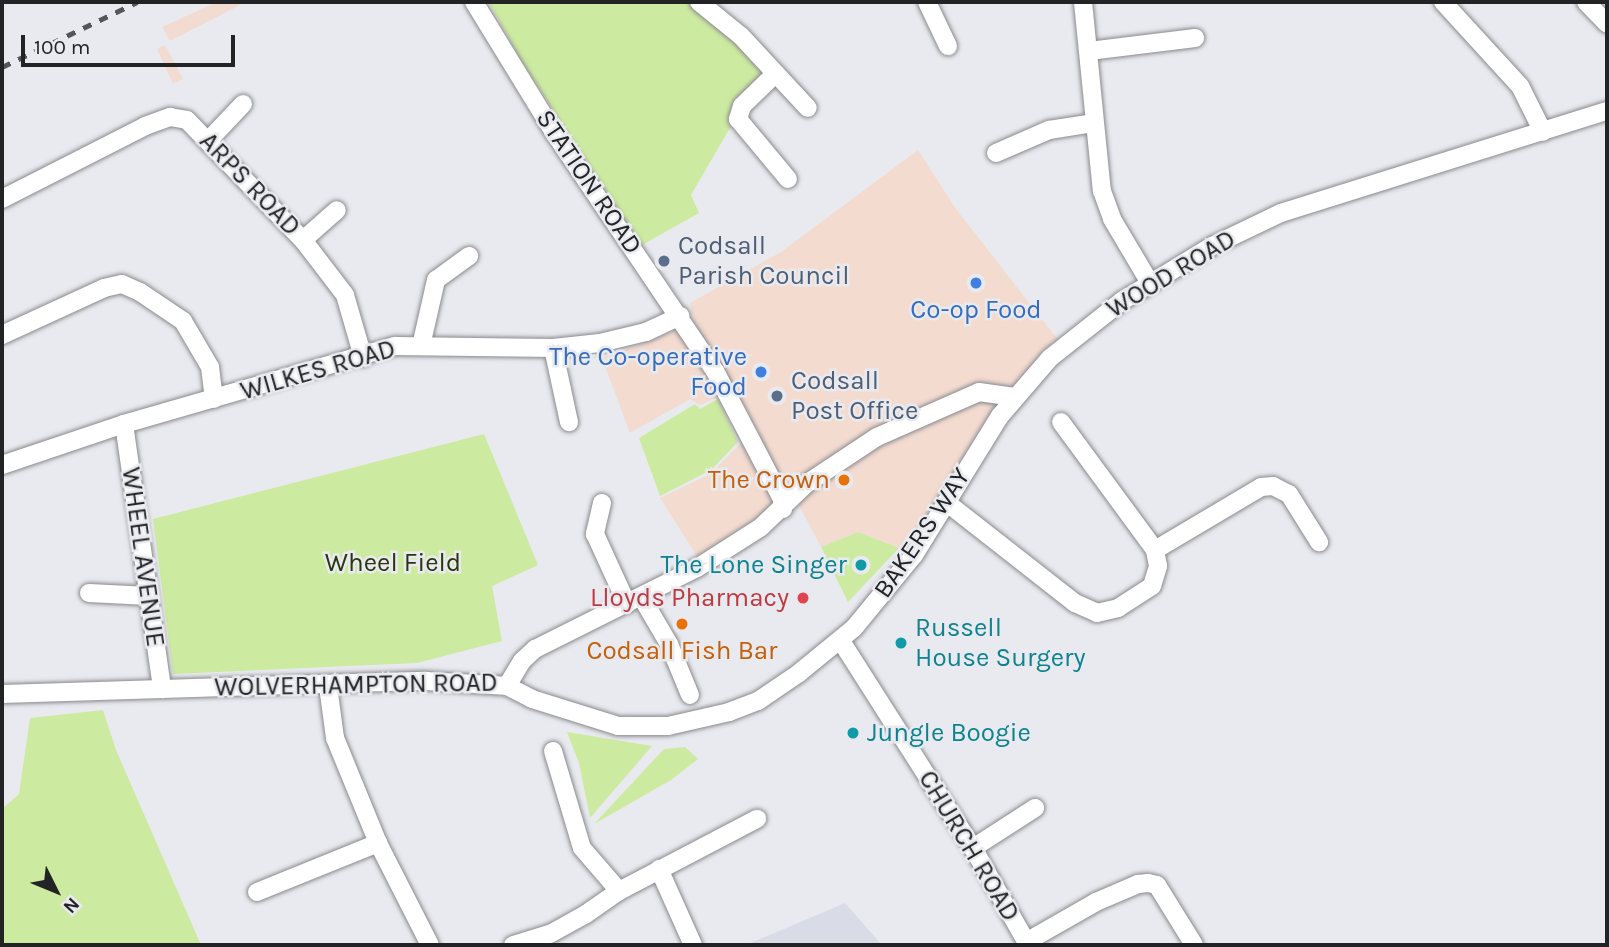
<!DOCTYPE html>
<style>
body{margin:0}
#map{position:relative;width:1609px;height:947px;overflow:hidden;background:#e9eaef;font-family:Karla,sans-serif}
div>[style]{position:absolute}
.commercial>*{inset:0;background:#f3dbd0}
.industrial>*{inset:0;background:#f2dbd0}
.built>*{inset:0;background:#d9dce7}
.green>*{inset:0;background:#cdeaa1}
.roads{filter:drop-shadow(0 0 2px #898a8e) drop-shadow(0 0 2px #898a8e)}
.minor>*{height:18px;margin:-9px;padding:0 9px;transform-origin:9px;border-radius:9px;background:#fff}
.rail>*{height:4.5px;margin-top:-2.25px;transform-origin:0;background:repeating-linear-gradient(90deg,#555658 0 9px,transparent 0 18px)}
.dots>*{width:19px;height:19px;translate:-50% -50%;box-sizing:border-box;border:4px solid #e9eaef;border-radius:50%}
span{translate:-50% -50%;white-space:nowrap;text-align:center;line-height:1.15;-webkit-text-stroke:5px #e9eaef;paint-order:stroke}
.street-label{font-size:26px;color:#222324}
.service-label{font-size:26px;color:#4e5e75}
.left{translate:0 -50%;text-align:left}
.shop-label{font-size:26px;color:#366cbe}
.right{translate:-100% -50%;text-align:right}
.food-label{font-size:26px;color:#c56008}
.park-label{font-size:26px;color:#293610}
.culture-label{font-size:26px;color:#0d838f}
.health-label{font-size:26px;color:#be3a42}
.frame{position:absolute;inset:0;border:4px solid #222324;pointer-events:none}
.north{position:absolute;left:21px;top:856px;width:70px;height:70px;-webkit-text-stroke:5px #e9eaef;paint-order:stroke;rotate:133deg;font-size:19px;font-weight:700;line-height:28px;text-align:center;color:#222324}
.north::after{content:'';display:block;margin:auto;width:24px;height:32px;background:#222324;clip-path:polygon(50% 0,100% 100%,50% 72%,0 100%)}
.scale{position:absolute;left:21px;top:35px;width:214px;height:32px;box-sizing:border-box;border:4px solid #222324;border-top:0;padding-left:9px;font-size:21px;line-height:24px;white-space:nowrap;color:#222324;-webkit-text-stroke:5px #e9eaef;paint-order:stroke}
</style>
<div id="map">
<div class="commercial">
<div style="clip-path:polygon(918px 150px,956px 209px,1059px 341px,993px 414px,931px 509px,899px 548px,858px 532px,821px 547px,794px 496px,700px 561px,660px 498px,710px 474px,742px 442px,720px 396px,700px 405px,690px 399px,630px 433px,602px 358px,695px 324px,690px 303px,781px 252px)"></div>
</div>
<div class="industrial">
<div style="clip-path:polygon(217px 2px,239px 2px,240px 5px,170px 41px,162px 27px)"></div>
<div style="clip-path:polygon(165px 45px,183px 79px,173px 84px,157px 49px)"></div>
</div>
<div class="built">
<div style="clip-path:polygon(845px 903px,882px 945px,746px 945px)"></div>
</div>
<div class="green">
<div style="clip-path:polygon(489px 2px,693px 2px,735px 37px,766px 77px,727px 133px,691px 195px,699px 213px,642px 245px,520px 59px)"></div>
<div style="clip-path:polygon(718px 399px,738px 442px,711px 470px,660px 496px,639px 438px,695px 404px,700px 409px)"></div>
<div style="clip-path:polygon(484px 434px,538px 565px,492px 586px,502px 641px,417px 663px,173px 674px,153px 519px)"></div>
<div style="clip-path:polygon(858px 532px,899px 548px,848px 602px,821px 547px)"></div>
<div style="clip-path:polygon(103px 710px,116px 750px,201px 945px,2px 945px,2px 809px,19px 794px,30px 718px)"></div>
<div style="clip-path:polygon(567px 732px,652px 746px,590px 818px,579px 763px)"></div>
<div style="clip-path:polygon(685px 747px,698px 759px,671px 780px,594px 824px,664px 749px)"></div>
</div>
<div class="roads">
<div class="minor">
<div style="left:474px;top:2px;width:151px;rotate:58.5deg"></div>
<div style="left:553px;top:131px;width:290px;rotate:56deg"></div>
<div style="left:715px;top:371px;width:144px;rotate:62.4deg"></div>
<div style="left:782px;top:499px;width:10px;rotate:84deg"></div>
<div style="left:699px;top:2px;width:54px;rotate:39deg"></div>
<div style="left:741px;top:36px;width:98px;rotate:47.1deg"></div>
<div style="left:927px;top:2px;width:49px;rotate:64.5deg"></div>
<div style="left:1083px;top:2px;width:190px;rotate:84.3deg"></div>
<div style="left:1102px;top:191px;width:30px;rotate:70deg"></div>
<div style="left:1112px;top:219px;width:74px;rotate:59.3deg"></div>
<div style="left:1443px;top:2px;width:114px;rotate:47.5deg"></div>
<div style="left:1520px;top:86px;width:51px;rotate:63.4deg"></div>
<div style="left:1586px;top:2px;width:30px;rotate:46deg"></div>
<div style="left:1089px;top:51px;width:107px;rotate:-7deg"></div>
<div style="left:775px;top:74px;width:46px;rotate:135.9deg"></div>
<div style="left:742px;top:106px;width:14px;rotate:107deg"></div>
<div style="left:738px;top:119px;width:78px;rotate:50.2deg"></div>
<div style="left:208px;top:141px;width:51px;rotate:-46.6deg"></div>
<div style="left:996px;top:153px;width:58px;rotate:-23.5deg"></div>
<div style="left:1049px;top:130px;width:46px;rotate:-8.8deg"></div>
<div style="left:2px;top:199px;width:161px;rotate:-27deg"></div>
<div style="left:145px;top:126px;width:27px;rotate:-20deg"></div>
<div style="left:170px;top:117px;width:17px;rotate:10deg"></div>
<div style="left:187px;top:120px;width:167px;rotate:46deg"></div>
<div style="left:303px;top:240px;width:69px;rotate:52.6deg"></div>
<div style="left:345px;top:295px;width:65px;rotate:73.8deg"></div>
<div style="left:303px;top:240px;width:45px;rotate:-41.4deg"></div>
<div style="left:2px;top:335px;width:112px;rotate:-24.7deg"></div>
<div style="left:104px;top:288px;width:18px;rotate:-13deg"></div>
<div style="left:122px;top:284px;width:20px;rotate:24deg"></div>
<div style="left:140px;top:292px;width:52px;rotate:34deg"></div>
<div style="left:183px;top:321px;width:53px;rotate:59.6deg"></div>
<div style="left:210px;top:367px;width:32px;rotate:83deg"></div>
<div style="left:421px;top:346px;width:68px;rotate:-77.2deg"></div>
<div style="left:436px;top:280px;width:41px;rotate:-36deg"></div>
<div style="left:553px;top:348px;width:76px;rotate:77.8deg"></div>
<div style="left:1061px;top:422px;width:159px;rotate:53.7deg"></div>
<div style="left:124px;top:424px;width:268px;rotate:81.8deg"></div>
<div style="left:2px;top:465px;width:129px;rotate:-18.6deg"></div>
<div style="left:124px;top:424px;width:282px;rotate:-16.1deg"></div>
<div style="left:395px;top:346px;width:158px;rotate:0.7deg"></div>
<div style="left:553px;top:348px;width:47px;rotate:-6.1deg"></div>
<div style="left:600px;top:343px;width:47px;rotate:-13.4deg"></div>
<div style="left:646px;top:332px;width:38px;rotate:-25deg"></div>
<div style="left:946px;top:502px;width:164px;rotate:38.1deg"></div>
<div style="left:1075px;top:603px;width:24px;rotate:24deg"></div>
<div style="left:1097px;top:613px;width:22px;rotate:-13deg"></div>
<div style="left:1118px;top:608px;width:40px;rotate:-32.9deg"></div>
<div style="left:1152px;top:586px;width:21px;rotate:-73deg"></div>
<div style="left:1158px;top:566px;width:16px;rotate:-101deg"></div>
<div style="left:1155px;top:550px;width:123px;rotate:-30.7deg"></div>
<div style="left:1261px;top:487px;width:12px;rotate:-5deg"></div>
<div style="left:1273px;top:486px;width:18px;rotate:27deg"></div>
<div style="left:1289px;top:494px;width:57px;rotate:58deg"></div>
<div style="left:602px;top:503px;width:32px;rotate:103deg"></div>
<div style="left:595px;top:534px;width:77px;rotate:65.4deg"></div>
<div style="left:89px;top:593px;width:60px;rotate:2.9deg"></div>
<div style="left:642px;top:598px;width:53px;rotate:59.6deg"></div>
<div style="left:669px;top:644px;width:55px;rotate:67.6deg"></div>
<div style="left:841px;top:641px;width:246px;rotate:57.5deg"></div>
<div style="left:973px;top:848px;width:112px;rotate:60.4deg"></div>
<div style="left:328px;top:686px;width:52px;rotate:82.3deg"></div>
<div style="left:335px;top:738px;width:113px;rotate:67.7deg"></div>
<div style="left:378px;top:843px;width:114px;rotate:63deg"></div>
<div style="left:507px;top:686px;width:29px;rotate:-59deg"></div>
<div style="left:522px;top:661px;width:18px;rotate:-43deg"></div>
<div style="left:535px;top:649px;width:181px;rotate:-26.6deg"></div>
<div style="left:697px;top:568px;width:76px;rotate:-32.6deg"></div>
<div style="left:761px;top:527px;width:62px;rotate:-43.7deg"></div>
<div style="left:806px;top:484px;width:85px;rotate:-33.5deg"></div>
<div style="left:877px;top:437px;width:111px;rotate:-23.8deg"></div>
<div style="left:979px;top:392px;width:36px;rotate:8deg"></div>
<div style="left:2px;top:694px;width:424px;rotate:-1.8deg"></div>
<div style="left:426px;top:681px;width:81px;rotate:3.5deg"></div>
<div style="left:507px;top:686px;width:28px;rotate:27deg"></div>
<div style="left:532px;top:699px;width:90px;rotate:17.4deg"></div>
<div style="left:618px;top:726px;width:50px"></div>
<div style="left:668px;top:726px;width:63px;rotate:-12.9deg"></div>
<div style="left:729px;top:712px;width:31px;rotate:-21deg"></div>
<div style="left:758px;top:701px;width:50px;rotate:-34.3deg"></div>
<div style="left:799px;top:673px;width:71px;rotate:-39.3deg"></div>
<div style="left:854px;top:628px;width:94px;rotate:-50.6deg"></div>
<div style="left:914px;top:555px;width:163px;rotate:-58.3deg"></div>
<div style="left:1000px;top:416px;width:77px;rotate:-49.2deg"></div>
<div style="left:1050px;top:358px;width:92px;rotate:-38.4deg"></div>
<div style="left:1122px;top:301px;width:105px;rotate:-31.4deg"></div>
<div style="left:1212px;top:246px;width:76px;rotate:-25.6deg"></div>
<div style="left:1281px;top:213px;width:342px;rotate:-17.4deg"></div>
<div style="left:553px;top:751px;width:101px;rotate:73.4deg"></div>
<div style="left:582px;top:848px;width:57px;rotate:49.3deg"></div>
<div style="left:973px;top:848px;width:74px;rotate:-32.8deg"></div>
<div style="left:659px;top:869px;width:83px;rotate:65.9deg"></div>
<div style="left:257px;top:892px;width:131px;rotate:-22deg"></div>
<div style="left:1026px;top:942px;width:81px;rotate:-29.7deg"></div>
<div style="left:1096px;top:902px;width:46px;rotate:-23.2deg"></div>
<div style="left:1138px;top:884px;width:10px;rotate:-6deg"></div>
<div style="left:1148px;top:883px;width:9px;rotate:13deg"></div>
<div style="left:1157px;top:885px;width:70px;rotate:58.3deg"></div>
<div style="left:513px;top:945px;width:39px;rotate:-17deg"></div>
<div style="left:550px;top:934px;width:41px;rotate:-29.1deg"></div>
<div style="left:586px;top:914px;width:40px;rotate:-34.9deg"></div>
<div style="left:619px;top:891px;width:156px;rotate:-27.6deg"></div>
</div>
</div>
<div class="rail">
<div style="left:2px;top:67px;width:150px;rotate:-25.7deg"></div>
</div>
<div class="dots">
<div style="left:664px;top:261px;background:#5c6f8a"></div>
<div style="left:976px;top:283px;background:#3f7fe0"></div>
<div style="left:761px;top:372px;background:#3f7fe0"></div>
<div style="left:777px;top:396px;background:#5c6f8a"></div>
<div style="left:844px;top:480px;background:#e8710a"></div>
<div style="left:861px;top:565px;background:#0f9aa8"></div>
<div style="left:803px;top:598px;background:#e0444e"></div>
<div style="left:682px;top:624px;background:#e8710a"></div>
<div style="left:901px;top:643px;background:#0f9aa8"></div>
<div style="left:853px;top:733px;background:#0f9aa8"></div>
</div>
<div class="street-label">
<span style="left:589px;top:182px;rotate:56deg">STATION ROAD</span>
<span style="left:250px;top:184px;rotate:46deg">ARPS ROAD</span>
<span style="left:1171px;top:274px;rotate:-31deg">WOOD ROAD</span>
<span style="left:318px;top:370px;rotate:-16deg">WILKES ROAD</span>
<span style="left:922px;top:533px;rotate:-56deg">BAKERS WAY</span>
<span style="left:143px;top:557px;rotate:82deg">WHEEL AVENUE</span>
<span style="left:356px;top:685px;rotate:-1deg">WOLVERHAMPTON ROAD</span>
<span style="left:969px;top:846px;rotate:59deg">CHURCH ROAD</span>
</div>
<div class="service-label">
<span class="left" style="left:678px;top:261px">Codsall<br>Parish Council</span>
<span class="left" style="left:791px;top:396px">Codsall<br>Post Office</span>
</div>
<div class="shop-label">
<span style="left:976px;top:310px">Co-op Food</span>
<span class="right" style="left:747px;top:372px">The Co-operative<br>Food</span>
</div>
<div class="food-label">
<span class="right" style="left:830px;top:480px">The Crown</span>
<span style="left:682px;top:651px">Codsall Fish Bar</span>
</div>
<div class="park-label">
<span style="left:393px;top:563px">Wheel Field</span>
</div>
<div class="culture-label">
<span class="right" style="left:847px;top:565px">The Lone Singer</span>
<span class="left" style="left:915px;top:643px">Russell<br>House Surgery</span>
<span class="left" style="left:867px;top:733px">Jungle Boogie</span>
</div>
<div class="health-label">
<span class="right" style="left:789px;top:598px">Lloyds Pharmacy</span>
</div>
<div class="frame"></div>
<div class="north">N</div>
<div class="scale">100 m</div>
</div>
